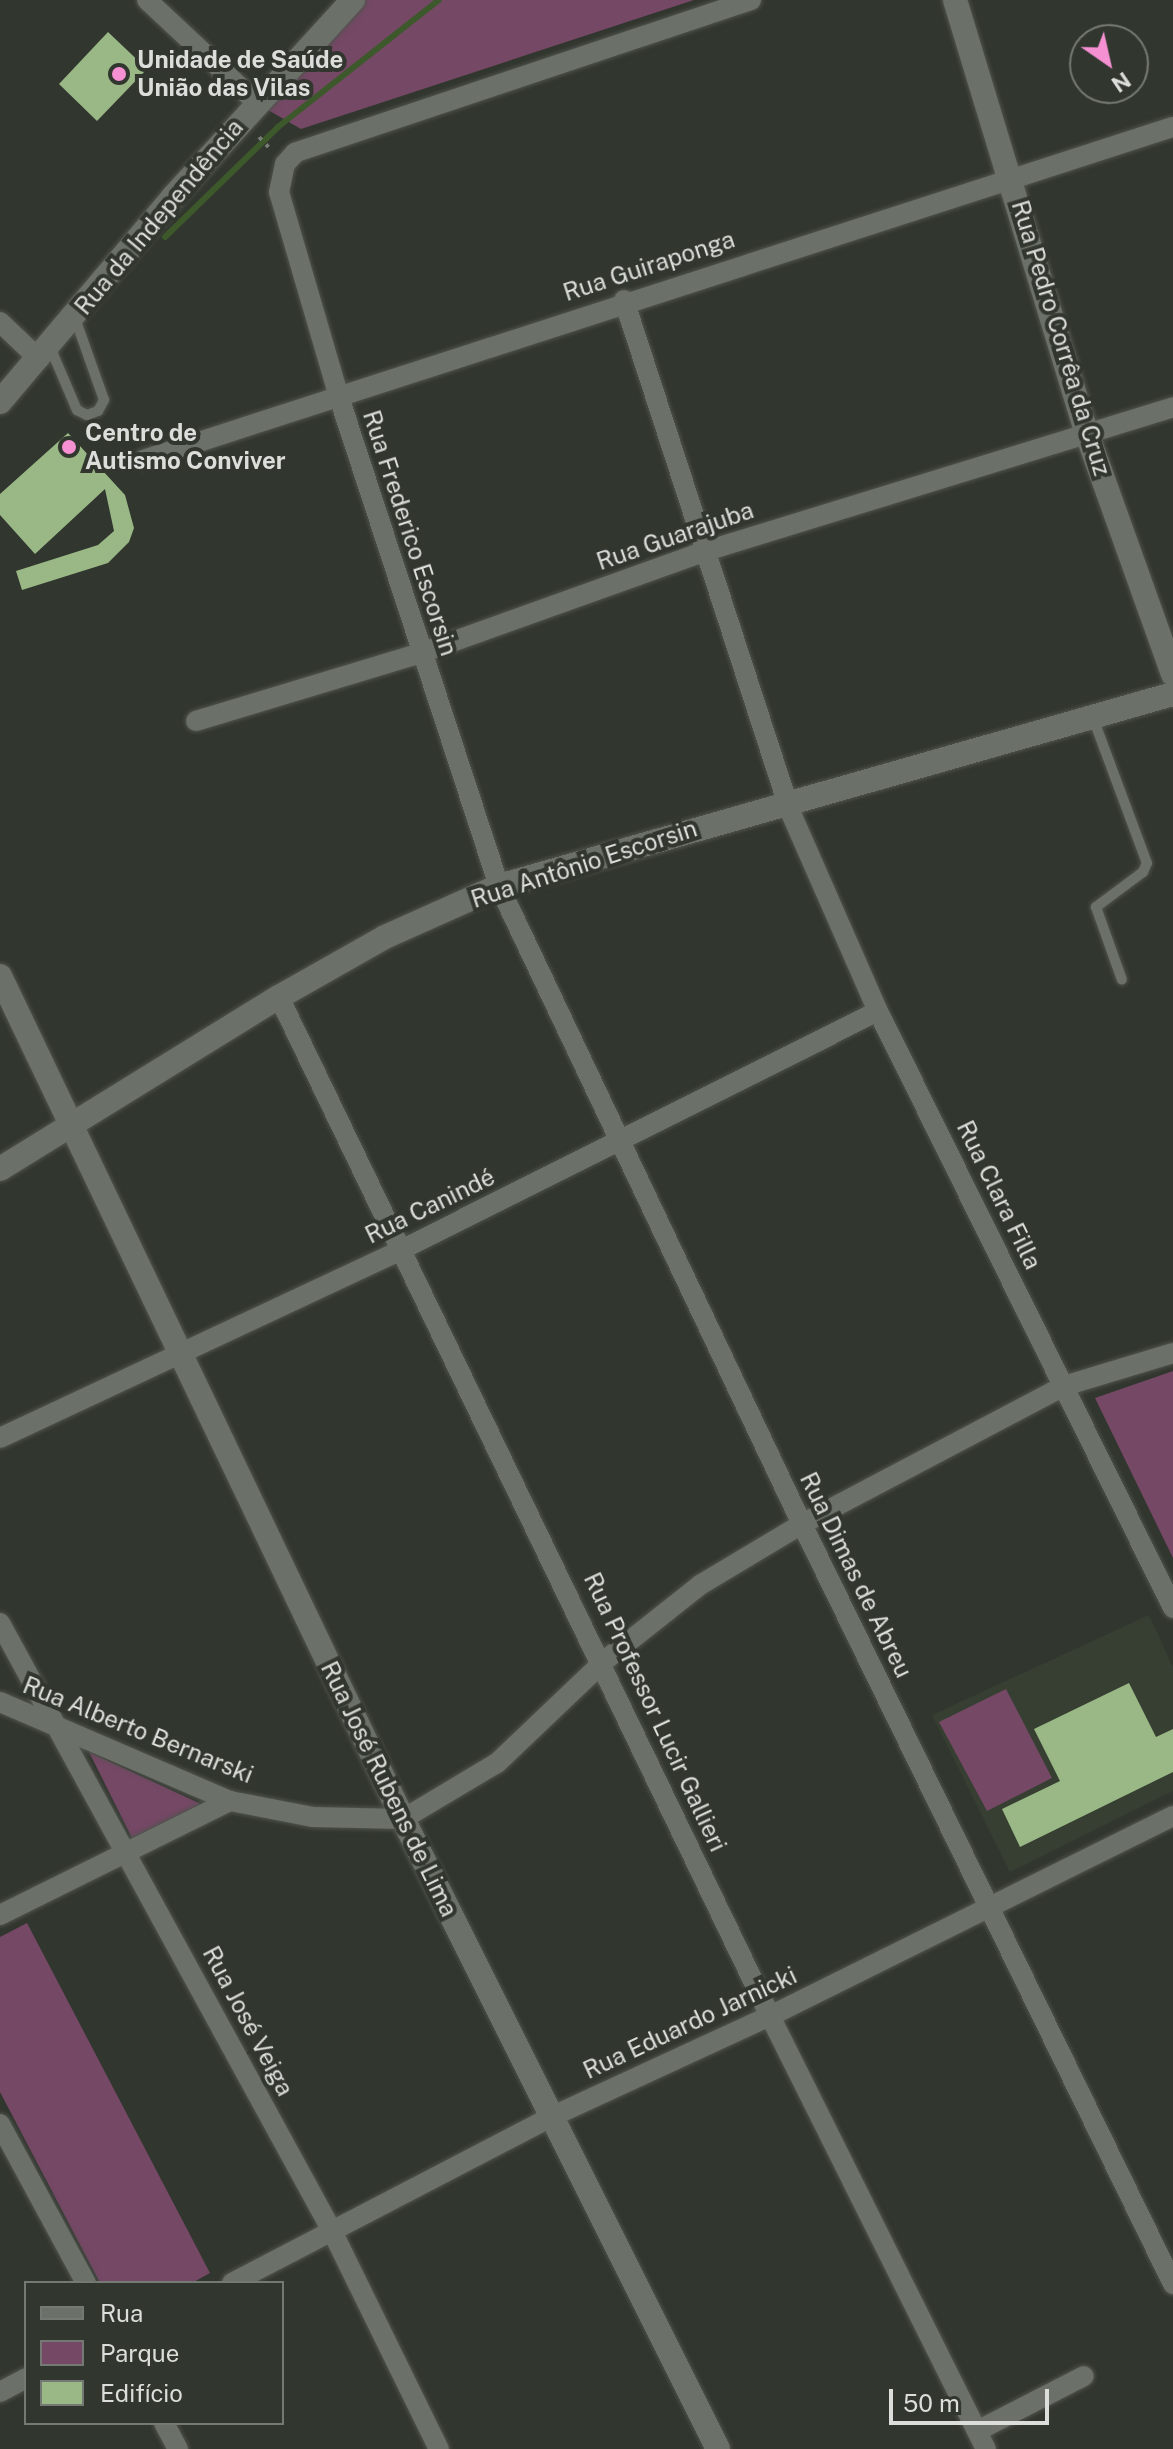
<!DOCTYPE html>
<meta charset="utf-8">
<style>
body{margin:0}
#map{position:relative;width:1173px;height:2449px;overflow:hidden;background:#31362e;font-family:"Public Sans",sans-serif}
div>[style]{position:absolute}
.built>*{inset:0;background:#373f32}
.green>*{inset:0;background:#754865}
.stream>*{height:6px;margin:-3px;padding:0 3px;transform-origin:3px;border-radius:3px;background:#3d592b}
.building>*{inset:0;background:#99b886}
.path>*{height:4px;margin-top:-2px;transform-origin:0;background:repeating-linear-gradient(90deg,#787c76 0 4px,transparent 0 10px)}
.roads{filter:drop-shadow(0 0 2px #4f534d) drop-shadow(0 0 2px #4f534d)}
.service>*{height:10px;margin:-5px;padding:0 5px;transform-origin:5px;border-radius:5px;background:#6b7068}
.minor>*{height:20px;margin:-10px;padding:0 10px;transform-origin:10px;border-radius:10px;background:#6b7068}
.tertiary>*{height:24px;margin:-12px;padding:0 12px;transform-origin:12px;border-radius:12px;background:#6b7068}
.dots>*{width:22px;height:22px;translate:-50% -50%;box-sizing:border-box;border:4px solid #31362e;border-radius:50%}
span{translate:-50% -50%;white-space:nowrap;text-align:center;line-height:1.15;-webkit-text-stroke:8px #31362e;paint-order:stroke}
.poi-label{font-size:24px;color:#dbdeda;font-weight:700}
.left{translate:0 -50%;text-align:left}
.street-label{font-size:24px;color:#dbdeda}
.legend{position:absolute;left:24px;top:2281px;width:260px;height:144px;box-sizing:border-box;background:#31362e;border:2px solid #757973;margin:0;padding:10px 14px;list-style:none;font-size:24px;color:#dbdeda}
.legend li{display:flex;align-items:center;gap:16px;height:40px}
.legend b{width:40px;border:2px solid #757973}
.north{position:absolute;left:1069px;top:24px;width:80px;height:80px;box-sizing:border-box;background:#31362e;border:2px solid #757973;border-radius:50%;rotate:146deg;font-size:22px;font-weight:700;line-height:32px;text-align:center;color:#dbdeda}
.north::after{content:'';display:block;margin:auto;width:28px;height:36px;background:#f591d2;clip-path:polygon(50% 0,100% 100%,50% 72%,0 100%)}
.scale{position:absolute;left:889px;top:2389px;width:160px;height:36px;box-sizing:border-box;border:4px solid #dbdeda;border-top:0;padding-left:10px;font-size:24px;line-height:28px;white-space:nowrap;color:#dbdeda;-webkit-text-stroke:6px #31362e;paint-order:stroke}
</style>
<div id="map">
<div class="built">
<div style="clip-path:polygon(1149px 1615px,1173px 1667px,1173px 1791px,1010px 1872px,932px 1715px)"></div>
</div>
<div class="green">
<div style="clip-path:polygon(363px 0,694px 0,301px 129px,261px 106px)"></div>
<div style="clip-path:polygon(1173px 1371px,1173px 1558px,1095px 1398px)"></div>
<div style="clip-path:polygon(1006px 1689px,1052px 1778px,987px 1811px,939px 1722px)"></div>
<div style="clip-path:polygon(89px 1752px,201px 1804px,132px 1838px)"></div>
<div style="clip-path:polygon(27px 1923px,210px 2273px,192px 2283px,100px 2283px,0 2092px,0 1937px)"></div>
</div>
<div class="stream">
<div style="left:165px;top:237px;width:158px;rotate:-44.2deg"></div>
<div style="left:278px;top:127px;width:205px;rotate:-38.3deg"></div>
</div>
<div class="building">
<div style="clip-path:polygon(108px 32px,147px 69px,97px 121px,59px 84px)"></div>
<div style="clip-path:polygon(68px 433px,125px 495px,134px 528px,129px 542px,108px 563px,22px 590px,16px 571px,98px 545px,114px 531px,105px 489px,35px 554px,0 515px,0 494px)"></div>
<div style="clip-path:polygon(1129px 1683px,1156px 1737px,1173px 1729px,1173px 1772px,1020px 1847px,1002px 1809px,1060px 1781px,1034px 1729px)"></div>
</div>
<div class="path">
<div style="left:259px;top:137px;width:19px;rotate:47deg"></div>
</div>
<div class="roads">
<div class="service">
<div style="left:50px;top:347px;width:69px;rotate:66.8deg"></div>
<div style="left:77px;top:410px;width:11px;rotate:27deg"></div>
<div style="left:87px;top:415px;width:12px;rotate:-20deg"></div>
<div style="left:98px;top:411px;width:13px;rotate:-61deg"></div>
<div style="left:104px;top:400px;width:87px;rotate:-109.5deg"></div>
<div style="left:1093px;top:718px;width:155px;rotate:69.6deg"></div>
<div style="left:1147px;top:863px;width:10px;rotate:114deg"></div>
<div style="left:1143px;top:872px;width:59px;rotate:143.3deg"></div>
<div style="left:1096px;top:907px;width:77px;rotate:70.4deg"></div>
</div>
<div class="minor">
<div style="left:147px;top:0;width:149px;rotate:43.1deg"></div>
<div style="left:751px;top:0;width:481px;rotate:161.5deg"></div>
<div style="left:295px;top:153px;width:15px;rotate:132deg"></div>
<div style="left:285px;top:164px;width:29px;rotate:102deg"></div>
<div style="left:279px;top:192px;width:210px;rotate:73.7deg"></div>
<div style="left:338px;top:394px;width:518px;rotate:71.88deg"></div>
<div style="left:499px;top:886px;width:706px;rotate:64.6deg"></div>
<div style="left:802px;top:1524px;width:846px;rotate:63.98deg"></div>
<div style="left:624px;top:300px;width:537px;rotate:72deg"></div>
<div style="left:790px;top:811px;width:219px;rotate:66.3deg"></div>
<div style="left:878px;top:1011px;width:666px;rotate:63.7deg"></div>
<div style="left:0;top:322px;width:54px;rotate:43.5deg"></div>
<div style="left:143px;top:460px;width:1082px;rotate:-17.92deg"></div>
<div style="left:196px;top:721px;width:235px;rotate:-16.8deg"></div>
<div style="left:421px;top:653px;width:303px;rotate:-19.7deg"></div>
<div style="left:706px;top:551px;width:489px;rotate:-17.1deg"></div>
<div style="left:279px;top:997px;width:1131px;rotate:64.27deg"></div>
<div style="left:770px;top:2016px;width:484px;rotate:63.5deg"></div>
<div style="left:0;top:1438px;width:445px;rotate:-25.1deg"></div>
<div style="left:403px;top:1249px;width:531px;rotate:-26.61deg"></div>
<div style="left:0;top:1623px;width:693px;rotate:61.36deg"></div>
<div style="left:332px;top:2231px;width:243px;rotate:63.9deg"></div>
<div style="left:0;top:1702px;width:250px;rotate:23.3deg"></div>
<div style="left:230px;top:1801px;width:85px;rotate:10.9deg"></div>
<div style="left:313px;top:1817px;width:90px;rotate:1.3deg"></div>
<div style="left:403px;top:1819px;width:109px;rotate:-30.8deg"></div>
<div style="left:497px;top:1763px;width:146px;rotate:-43.6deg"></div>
<div style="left:603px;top:1662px;width:124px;rotate:-38.4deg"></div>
<div style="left:700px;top:1585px;width:119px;rotate:-30.9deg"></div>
<div style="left:802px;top:1524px;width:296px;rotate:-27.8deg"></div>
<div style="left:1064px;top:1386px;width:114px;rotate:-16.8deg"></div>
<div style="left:0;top:1915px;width:257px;rotate:-26.4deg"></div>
<div style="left:0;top:2124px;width:181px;rotate:61.6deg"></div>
<div style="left:232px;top:2283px;width:357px;rotate:-27.5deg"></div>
<div style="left:549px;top:2118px;width:243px;rotate:-24.8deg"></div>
<div style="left:770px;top:2016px;width:450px;rotate:-26.4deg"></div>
<div style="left:0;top:2392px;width:30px;rotate:-28deg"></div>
<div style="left:164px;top:2423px;width:30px;rotate:62deg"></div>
<div style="left:977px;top:2431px;width:120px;rotate:-27.2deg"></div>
</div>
<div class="tertiary">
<div style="left:955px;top:0;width:454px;rotate:73.1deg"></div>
<div style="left:1087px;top:434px;width:255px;rotate:70.3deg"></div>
<div style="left:0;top:402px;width:268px;rotate:-49.8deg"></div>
<div style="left:173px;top:197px;width:267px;rotate:-47.6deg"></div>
<div style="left:0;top:976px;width:934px;rotate:64.45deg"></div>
<div style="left:403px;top:1819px;width:704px;rotate:63.43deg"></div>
<div style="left:0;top:1169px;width:328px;rotate:-31.7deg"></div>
<div style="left:279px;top:997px;width:122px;rotate:-29.5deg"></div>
<div style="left:385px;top:937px;width:125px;rotate:-24.1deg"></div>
<div style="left:499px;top:886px;width:701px;rotate:-15.9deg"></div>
</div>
</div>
<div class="dots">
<div style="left:119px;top:74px;background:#f591d2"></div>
<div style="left:69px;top:447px;background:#f591d2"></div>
</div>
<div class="poi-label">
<span class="left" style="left:137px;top:74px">Unidade de Saúde<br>União das Vilas</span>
<span class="left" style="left:85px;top:447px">Centro de<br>Autismo Conviver</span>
</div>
<div class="street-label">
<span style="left:159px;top:217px;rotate:-50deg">Rua da Independência</span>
<span style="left:649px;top:266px;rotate:-18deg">Rua Guiraponga</span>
<span style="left:1061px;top:338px;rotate:73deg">Rua Pedro Corrêa da Cruz</span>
<span style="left:410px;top:533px;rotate:72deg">Rua Frederico Escorsin</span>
<span style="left:675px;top:536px;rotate:-19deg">Rua Guarajuba</span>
<span style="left:584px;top:864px;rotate:-18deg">Rua Antônio Escorsin</span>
<span style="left:999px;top:1195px;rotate:64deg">Rua Clara Filla</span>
<span style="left:430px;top:1206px;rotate:-26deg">Rua Canindé</span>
<span style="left:856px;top:1575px;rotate:64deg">Rua Dimas de Abreu</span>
<span style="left:655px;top:1712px;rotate:65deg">Rua Professor Lucir Gallieri</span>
<span style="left:138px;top:1730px;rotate:22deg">Rua Alberto Bernarski</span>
<span style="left:389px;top:1789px;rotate:64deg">Rua José Rubens de Lima</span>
<span style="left:248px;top:2021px;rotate:62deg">Rua José Veiga</span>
<span style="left:690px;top:2023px;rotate:-25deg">Rua Eduardo Jarnicki</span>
</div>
<ul class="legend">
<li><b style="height:10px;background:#6b7068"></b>Rua</li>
<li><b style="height:22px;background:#754865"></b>Parque</li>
<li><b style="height:22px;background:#99b886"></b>Edifício</li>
</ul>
<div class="north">N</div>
<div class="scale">50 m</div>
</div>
